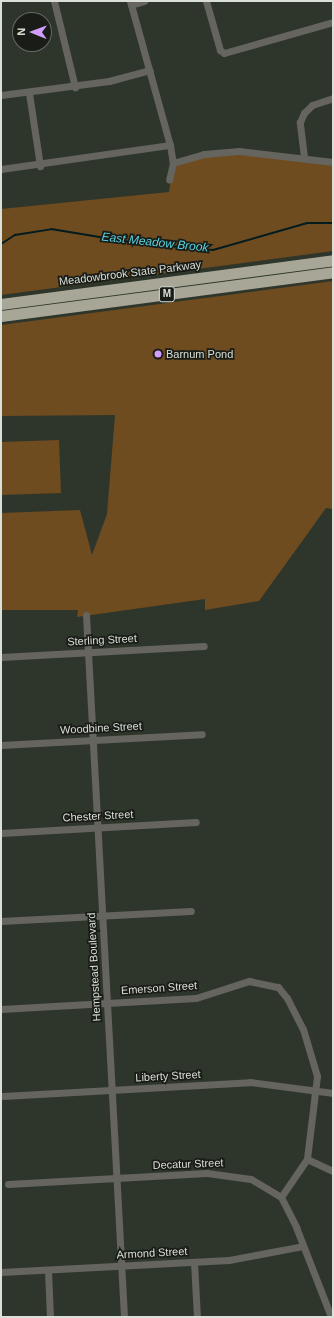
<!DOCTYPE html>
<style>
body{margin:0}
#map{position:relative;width:334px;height:1318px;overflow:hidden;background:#2e362b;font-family:Arial,sans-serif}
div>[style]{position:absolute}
.green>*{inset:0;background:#6f4b20}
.stream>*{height:2px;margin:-1px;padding:0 1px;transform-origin:1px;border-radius:1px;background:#021b1e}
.minor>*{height:7px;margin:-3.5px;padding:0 3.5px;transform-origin:3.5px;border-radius:3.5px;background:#65645e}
.highway>*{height:11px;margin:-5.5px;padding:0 5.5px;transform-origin:5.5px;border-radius:5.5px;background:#a8a697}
.dots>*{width:11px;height:11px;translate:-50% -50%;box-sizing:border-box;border:2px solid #191c17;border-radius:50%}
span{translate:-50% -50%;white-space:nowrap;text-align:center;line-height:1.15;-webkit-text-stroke:3.5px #191c17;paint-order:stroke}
.shield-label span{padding:1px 3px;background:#191c17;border:1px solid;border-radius:3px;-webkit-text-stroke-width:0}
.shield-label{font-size:10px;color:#dadfd7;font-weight:700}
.street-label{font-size:11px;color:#dadfd7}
.poi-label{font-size:11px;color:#dadfd7}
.left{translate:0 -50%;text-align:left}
.water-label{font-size:12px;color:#57d2df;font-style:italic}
.frame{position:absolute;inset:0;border:2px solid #dadfd7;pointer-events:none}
.north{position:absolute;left:12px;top:12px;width:40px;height:40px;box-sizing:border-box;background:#191c17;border:1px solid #666a64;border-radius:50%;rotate:271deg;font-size:11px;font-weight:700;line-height:16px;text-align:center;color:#dadfd7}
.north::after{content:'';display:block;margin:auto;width:14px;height:18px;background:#d19dfe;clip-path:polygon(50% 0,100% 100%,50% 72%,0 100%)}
</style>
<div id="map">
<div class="green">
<div style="clip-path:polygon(239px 151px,333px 162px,333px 251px,1px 295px,1px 209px,169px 192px,173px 163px)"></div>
<div style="clip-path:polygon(333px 281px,333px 509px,326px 508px,259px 601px,205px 610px,205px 599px,77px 617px,78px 610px,1px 610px,1px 513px,80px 510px,92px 555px,107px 514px,115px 415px,1px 416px,1px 325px)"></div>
<div style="clip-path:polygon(59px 440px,61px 493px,1px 495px,1px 442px)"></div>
</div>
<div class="stream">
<div style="left:1px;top:244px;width:17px;rotate:-33deg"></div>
<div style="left:15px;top:235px;width:36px;rotate:-9deg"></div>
<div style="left:51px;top:229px;width:86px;rotate:9.4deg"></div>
<div style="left:136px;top:243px;width:77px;rotate:5.2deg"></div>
<div style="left:213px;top:250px;width:98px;rotate:-16deg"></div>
<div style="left:307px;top:223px;width:26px"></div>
</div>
<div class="minor">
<div style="left:54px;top:1px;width:89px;rotate:76.3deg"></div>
<div style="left:130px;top:1px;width:149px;rotate:74.5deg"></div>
<div style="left:170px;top:145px;width:18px;rotate:81deg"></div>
<div style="left:173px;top:163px;width:17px;rotate:103deg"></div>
<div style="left:206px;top:1px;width:51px;rotate:74.1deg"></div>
<div style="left:220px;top:50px;width:5px;rotate:37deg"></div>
<div style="left:224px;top:53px;width:113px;rotate:-15.9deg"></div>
<div style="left:131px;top:5px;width:14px;rotate:-17deg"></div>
<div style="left:29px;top:93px;width:74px;rotate:81.4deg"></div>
<div style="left:1px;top:95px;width:109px;rotate:-7.4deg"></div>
<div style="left:109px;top:81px;width:42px;rotate:-15deg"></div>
<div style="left:304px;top:157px;width:35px;rotate:-97deg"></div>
<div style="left:300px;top:122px;width:10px;rotate:-66deg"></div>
<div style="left:304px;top:113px;width:11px;rotate:-45deg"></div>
<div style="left:312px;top:105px;width:22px;rotate:-18deg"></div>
<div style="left:173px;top:163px;width:32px;rotate:-16deg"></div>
<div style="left:204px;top:154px;width:35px;rotate:-5deg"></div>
<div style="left:239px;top:151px;width:95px;rotate:6.7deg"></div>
<div style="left:1px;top:169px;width:171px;rotate:-8.1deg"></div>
<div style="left:86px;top:615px;width:703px;rotate:86.9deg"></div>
<div style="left:1px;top:657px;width:203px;rotate:-3.1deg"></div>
<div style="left:1px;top:745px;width:201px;rotate:-3.1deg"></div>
<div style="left:1px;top:833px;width:195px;rotate:-3.2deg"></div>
<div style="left:1px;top:921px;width:190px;rotate:-3deg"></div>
<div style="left:1px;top:1009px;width:195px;rotate:-3.2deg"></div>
<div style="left:196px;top:998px;width:56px;rotate:-17.8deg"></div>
<div style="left:249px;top:981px;width:30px;rotate:12deg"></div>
<div style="left:278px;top:987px;width:14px;rotate:51deg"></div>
<div style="left:287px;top:998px;width:35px;rotate:63deg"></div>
<div style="left:303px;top:1029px;width:49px;rotate:73.4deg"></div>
<div style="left:317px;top:1076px;width:84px;rotate:96.9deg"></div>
<div style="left:307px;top:1159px;width:46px;rotate:124.4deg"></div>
<div style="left:3px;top:1096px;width:247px;rotate:-3.2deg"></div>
<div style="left:250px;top:1082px;width:84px;rotate:7.5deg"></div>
<div style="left:307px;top:1159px;width:29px;rotate:25deg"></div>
<div style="left:8px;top:1184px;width:199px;rotate:-3.2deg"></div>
<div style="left:207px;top:1173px;width:44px;rotate:7.8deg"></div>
<div style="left:251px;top:1179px;width:35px;rotate:31deg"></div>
<div style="left:281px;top:1197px;width:34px;rotate:63deg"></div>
<div style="left:296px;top:1227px;width:97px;rotate:68.7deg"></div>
<div style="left:194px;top:1262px;width:55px;rotate:86.9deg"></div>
<div style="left:48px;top:1270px;width:47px;rotate:87.6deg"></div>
<div style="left:1px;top:1272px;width:228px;rotate:-3deg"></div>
<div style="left:229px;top:1260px;width:75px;rotate:-10.7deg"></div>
</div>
<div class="highway">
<div style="left:1px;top:304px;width:335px;rotate:-7.5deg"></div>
<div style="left:1px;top:316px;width:335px;rotate:-7.5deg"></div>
</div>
<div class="dots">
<div style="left:158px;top:354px;background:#d19dfe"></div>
</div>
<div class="shield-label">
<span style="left:167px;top:294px">M</span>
</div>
<div class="street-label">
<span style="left:130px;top:273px;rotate:-7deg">Meadowbrook State Parkway</span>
<span style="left:102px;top:640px;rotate:-3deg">Sterling Street</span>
<span style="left:101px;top:728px;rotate:-3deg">Woodbine Street</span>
<span style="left:98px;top:816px;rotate:-3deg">Chester Street</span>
<span style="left:94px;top:967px;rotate:-93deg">Hempstead Boulevard</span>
<span style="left:159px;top:988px;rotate:-4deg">Emerson Street</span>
<span style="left:168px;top:1076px;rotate:-3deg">Liberty Street</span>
<span style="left:188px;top:1164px;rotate:-2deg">Decatur Street</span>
<span style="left:152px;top:1253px;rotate:-3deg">Armond Street</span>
</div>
<div class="poi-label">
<span class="left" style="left:166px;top:354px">Barnum Pond</span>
</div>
<div class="water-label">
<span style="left:155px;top:243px;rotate:6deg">East Meadow Brook</span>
</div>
<div class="frame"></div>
<div class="north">N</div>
</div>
